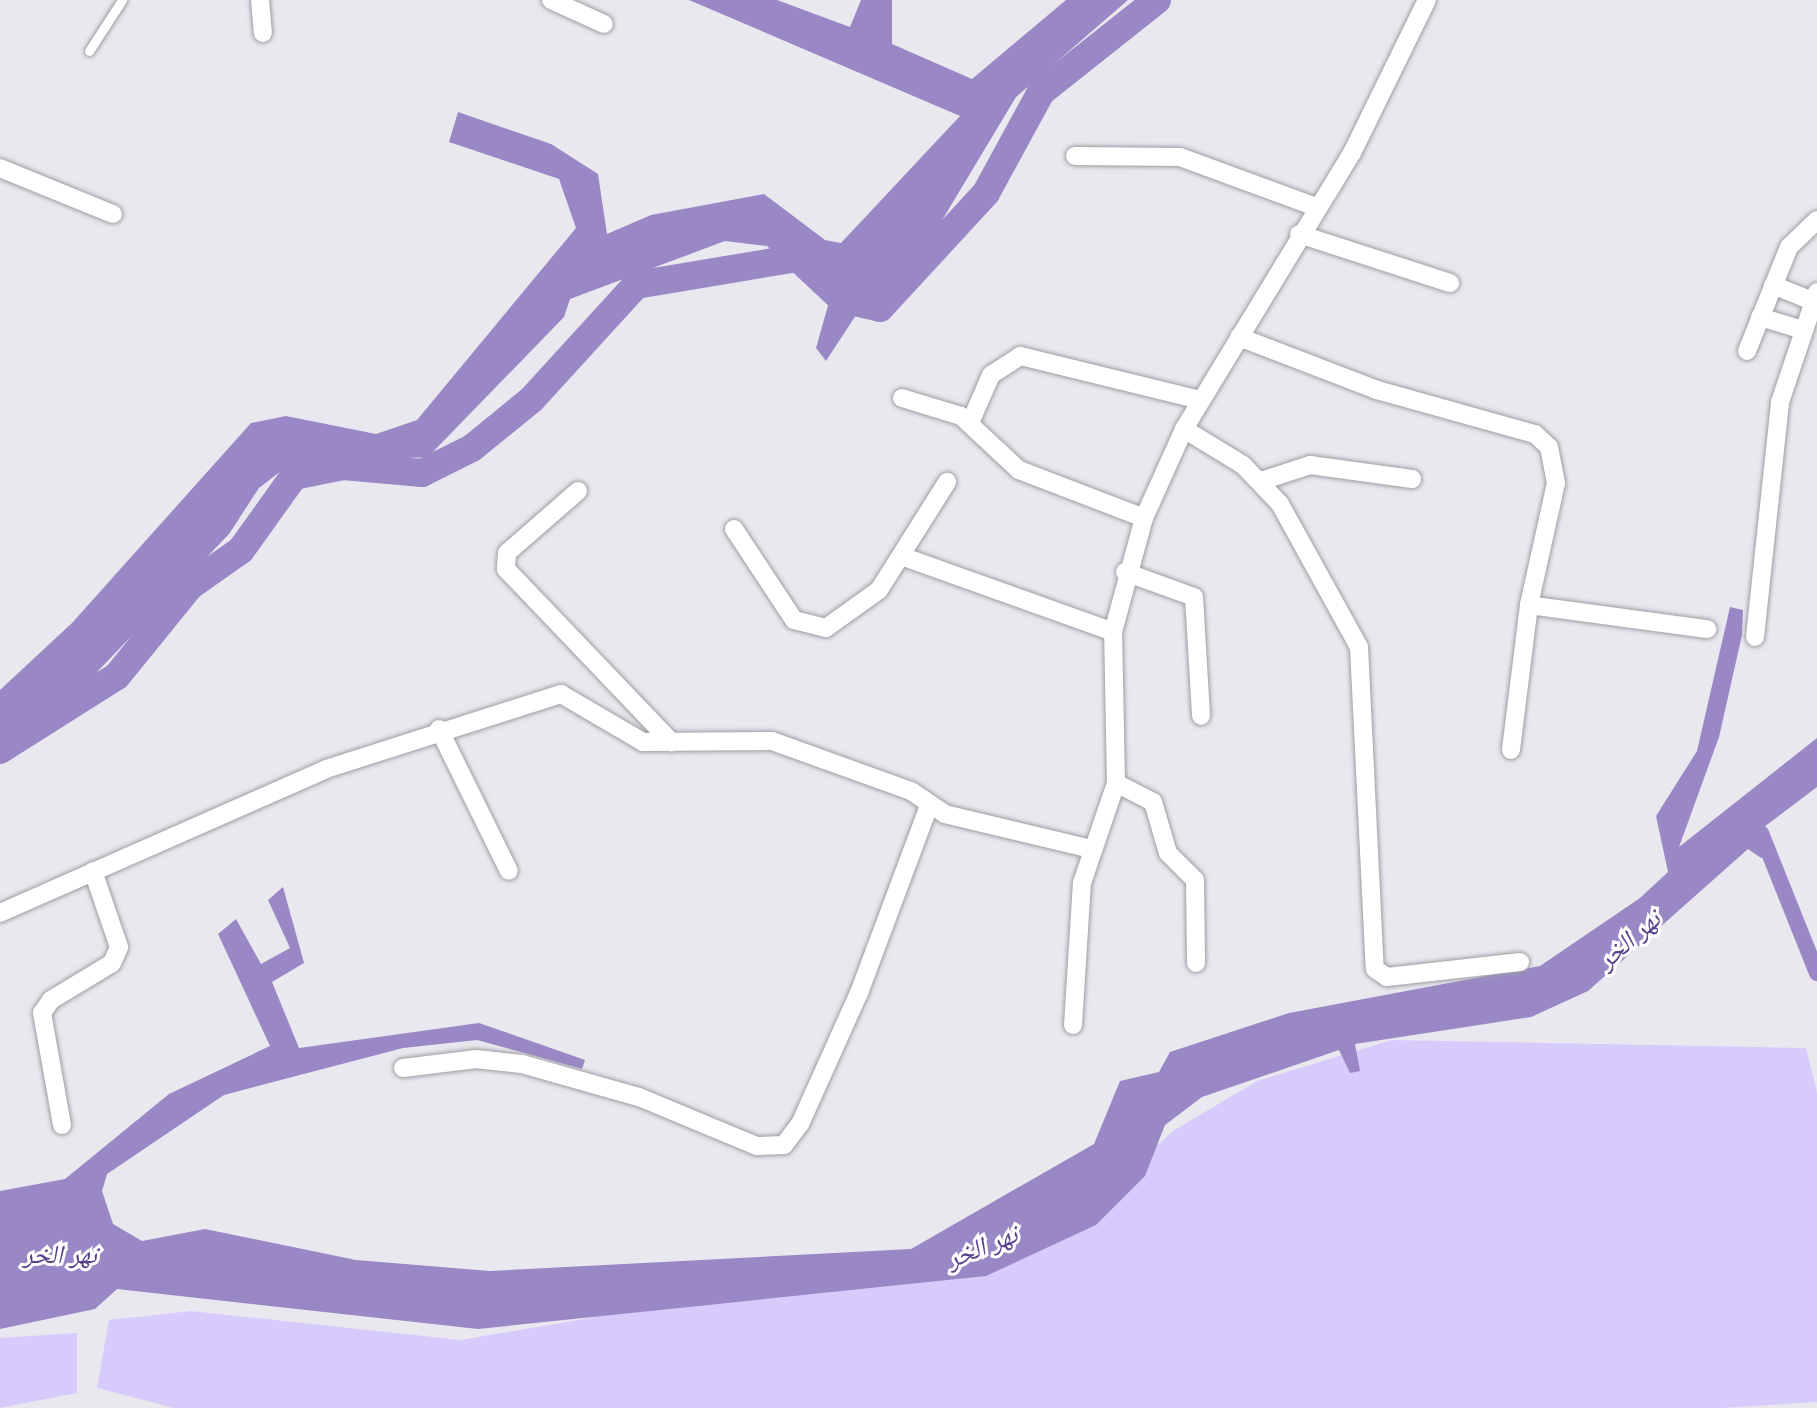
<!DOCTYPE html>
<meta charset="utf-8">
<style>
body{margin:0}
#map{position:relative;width:1817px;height:1408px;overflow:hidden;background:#eae8ef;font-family:Montserrat,"Noto Naskh Arabic",sans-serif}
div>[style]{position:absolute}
.green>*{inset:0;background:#d7cbfc}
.water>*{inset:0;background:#9988c5}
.canal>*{height:16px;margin:-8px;padding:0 8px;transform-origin:8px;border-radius:8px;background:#9988c5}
.river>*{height:28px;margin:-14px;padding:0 14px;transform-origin:14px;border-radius:14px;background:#9988c5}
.roads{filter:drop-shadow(0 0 2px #9e9da3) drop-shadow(0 0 2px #9e9da3)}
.lane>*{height:9px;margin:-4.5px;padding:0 4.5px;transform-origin:4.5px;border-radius:4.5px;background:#fff}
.street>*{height:18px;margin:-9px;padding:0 9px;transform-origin:9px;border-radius:9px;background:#fff}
span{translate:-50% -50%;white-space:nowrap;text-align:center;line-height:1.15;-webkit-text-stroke:6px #fff;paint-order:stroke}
.water-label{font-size:26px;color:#59408b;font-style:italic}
</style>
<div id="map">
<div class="green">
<div style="clip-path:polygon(1392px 1040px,1806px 1048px,1817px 1092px,1817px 1402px,1724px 1408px,174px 1408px,97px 1388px,109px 1320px,191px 1311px,461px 1340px,1056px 1238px,1173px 1131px,1257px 1081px)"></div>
<div style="clip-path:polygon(77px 1333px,77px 1393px,0 1408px,0 1338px)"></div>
</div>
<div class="water">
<div style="clip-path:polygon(689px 0,777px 0,850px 27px,861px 0,892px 0,892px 44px,972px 79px,1066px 0,1128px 0,1016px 97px,941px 222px,856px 315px,826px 361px,816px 348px,829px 302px,767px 246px,725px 241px,570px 299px,564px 317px,428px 457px,290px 464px,259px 488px,229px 534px,77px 693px,0 735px,0 690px,72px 623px,251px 423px,286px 416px,376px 434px,417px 420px,576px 228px,559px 179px,449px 142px,458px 112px,551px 144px,598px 174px,607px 234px,651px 215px,764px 194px,825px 240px,841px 243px,960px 116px)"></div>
<div style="clip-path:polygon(1730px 607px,1743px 610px,1742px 635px,1719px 737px,1679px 847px,1817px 738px,1817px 787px,1764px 827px,1774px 845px,1761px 858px,1748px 849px,1588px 991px,1531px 1017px,1355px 1044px,1360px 1071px,1350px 1073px,1339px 1050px,1202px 1097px,1165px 1125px,1145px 1176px,1096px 1225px,986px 1276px,478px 1329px,117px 1289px,95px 1309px,0 1329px,0 1191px,65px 1179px,169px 1094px,270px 1046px,218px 934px,236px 919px,261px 964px,290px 948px,268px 900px,283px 887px,304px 963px,272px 982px,299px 1048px,479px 1023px,585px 1060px,582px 1069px,477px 1040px,403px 1048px,224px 1095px,107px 1174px,102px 1191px,113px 1224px,142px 1241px,205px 1229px,356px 1260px,490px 1271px,911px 1249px,1094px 1144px,1120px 1081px,1159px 1072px,1170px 1052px,1289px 1013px,1540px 966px,1640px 898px,1668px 872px,1656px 816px,1697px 751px)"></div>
</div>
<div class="canal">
<div style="left:1761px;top:833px;width:151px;rotate:68.2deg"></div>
</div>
<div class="river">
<div style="left:0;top:750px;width:138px;rotate:-32.3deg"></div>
<div style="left:117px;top:676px;width:116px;rotate:-51deg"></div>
<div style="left:190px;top:586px;width:62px;rotate:-35.2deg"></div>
<div style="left:241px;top:550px;width:91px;rotate:-54.4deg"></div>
<div style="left:294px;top:476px;width:50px;rotate:-11.5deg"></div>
<div style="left:343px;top:466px;width:79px;rotate:5.1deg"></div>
<div style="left:422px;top:473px;width:56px;rotate:-26.6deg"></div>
<div style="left:472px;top:448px;width:77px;rotate:-39.2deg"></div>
<div style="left:532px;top:399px;width:154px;rotate:-47.6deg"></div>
<div style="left:636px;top:285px;width:164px;rotate:-9.5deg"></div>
<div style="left:798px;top:258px;width:60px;rotate:43deg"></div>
<div style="left:842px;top:299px;width:39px;rotate:13deg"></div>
<div style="left:880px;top:308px;width:156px;rotate:-47.3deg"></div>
<div style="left:986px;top:193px;width:115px;rotate:-61.4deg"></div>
<div style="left:1041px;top:92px;width:148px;rotate:-38.4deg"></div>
</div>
<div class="roads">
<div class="lane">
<div style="left:89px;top:51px;width:61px;rotate:-57.1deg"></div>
</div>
<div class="street">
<div style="left:260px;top:0;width:33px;rotate:85deg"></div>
<div style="left:551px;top:0;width:58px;rotate:24.4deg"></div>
<div style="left:1075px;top:156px;width:105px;rotate:0.5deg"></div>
<div style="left:1180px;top:157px;width:145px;rotate:20.2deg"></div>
<div style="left:0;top:168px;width:122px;rotate:22.2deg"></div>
<div style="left:1299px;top:234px;width:159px;rotate:18deg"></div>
<div style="left:1773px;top:285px;width:42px;rotate:22.3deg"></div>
<div style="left:1760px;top:317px;width:42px;rotate:16.7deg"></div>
<div style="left:1239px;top:337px;width:148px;rotate:21deg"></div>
<div style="left:1377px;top:390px;width:164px;rotate:15.6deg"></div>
<div style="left:1535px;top:434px;width:19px;rotate:43deg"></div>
<div style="left:1549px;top:447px;width:37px;rotate:79deg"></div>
<div style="left:1556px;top:483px;width:125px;rotate:102.5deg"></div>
<div style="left:1529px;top:605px;width:146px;rotate:97.1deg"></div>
<div style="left:1747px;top:351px;width:112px;rotate:-68deg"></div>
<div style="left:1789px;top:247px;width:39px;rotate:-44deg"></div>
<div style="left:902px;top:398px;width:62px;rotate:17deg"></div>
<div style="left:961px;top:416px;width:79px;rotate:43deg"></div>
<div style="left:1019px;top:470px;width:134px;rotate:21deg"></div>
<div style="left:970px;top:423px;width:52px;rotate:-66.4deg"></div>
<div style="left:991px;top:375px;width:35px;rotate:-33deg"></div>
<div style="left:1020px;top:356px;width:185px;rotate:13.7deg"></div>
<div style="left:1184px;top:429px;width:69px;rotate:31.4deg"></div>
<div style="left:1243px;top:465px;width:54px;rotate:46.5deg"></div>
<div style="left:1280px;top:504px;width:163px;rotate:61.1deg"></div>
<div style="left:1359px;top:647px;width:322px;rotate:87.2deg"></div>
<div style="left:1375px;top:969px;width:14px;rotate:34deg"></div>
<div style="left:1387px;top:977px;width:134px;rotate:-6.4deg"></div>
<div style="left:1261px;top:481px;width:52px;rotate:-18.1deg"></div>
<div style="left:1310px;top:465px;width:103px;rotate:7.8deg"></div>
<div style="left:578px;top:491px;width:94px;rotate:138.9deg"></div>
<div style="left:507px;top:553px;width:16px;rotate:94deg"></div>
<div style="left:506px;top:569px;width:240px;rotate:46.3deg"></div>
<div style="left:734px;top:529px;width:109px;rotate:56.6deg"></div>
<div style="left:794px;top:620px;width:33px;rotate:14deg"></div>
<div style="left:826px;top:628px;width:65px;rotate:-35.6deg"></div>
<div style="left:879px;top:590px;width:128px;rotate:-57.8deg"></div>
<div style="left:904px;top:557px;width:222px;rotate:19.7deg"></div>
<div style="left:1125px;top:572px;width:73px;rotate:19.9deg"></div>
<div style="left:1194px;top:597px;width:119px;rotate:86.6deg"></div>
<div style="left:1529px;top:605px;width:180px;rotate:7.7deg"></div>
<div style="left:1755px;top:637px;width:236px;rotate:-83.9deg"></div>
<div style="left:1780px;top:402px;width:116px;rotate:-71.4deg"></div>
<div style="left:439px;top:729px;width:158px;rotate:63.8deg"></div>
<div style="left:1116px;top:783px;width:42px;rotate:27.2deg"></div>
<div style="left:1153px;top:802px;width:53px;rotate:73.6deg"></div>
<div style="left:1168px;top:853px;width:38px;rotate:45deg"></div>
<div style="left:1195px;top:880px;width:83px;rotate:89.3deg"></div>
<div style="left:0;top:913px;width:356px;rotate:-23.8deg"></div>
<div style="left:326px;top:769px;width:247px;rotate:-17.7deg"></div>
<div style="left:561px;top:694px;width:95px;rotate:30.3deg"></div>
<div style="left:643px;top:742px;width:129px;rotate:-0.4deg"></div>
<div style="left:772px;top:741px;width:148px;rotate:19.8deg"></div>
<div style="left:911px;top:791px;width:41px;rotate:34.1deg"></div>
<div style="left:945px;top:814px;width:150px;rotate:13.5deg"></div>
<div style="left:1073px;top:1025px;width:142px;rotate:-86.4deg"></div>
<div style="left:1082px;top:883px;width:106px;rotate:-71.2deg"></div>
<div style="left:1116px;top:783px;width:151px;rotate:-91.1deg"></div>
<div style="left:1113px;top:632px;width:118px;rotate:-74.8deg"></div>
<div style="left:1144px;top:518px;width:98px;rotate:-65.8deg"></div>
<div style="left:1184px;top:429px;width:323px;rotate:-58.7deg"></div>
<div style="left:1352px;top:153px;width:170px;rotate:-63.9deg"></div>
<div style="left:403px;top:1068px;width:74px;rotate:-7deg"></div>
<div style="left:476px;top:1059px;width:46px;rotate:6.2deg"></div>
<div style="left:522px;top:1064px;width:122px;rotate:15.8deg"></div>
<div style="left:639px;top:1097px;width:128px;rotate:22.6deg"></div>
<div style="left:757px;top:1146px;width:27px;rotate:-2deg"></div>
<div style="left:784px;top:1145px;width:26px;rotate:-53deg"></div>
<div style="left:800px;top:1124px;width:144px;rotate:-65.8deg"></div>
<div style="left:859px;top:993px;width:200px;rotate:-69.5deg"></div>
<div style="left:62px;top:1125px;width:114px;rotate:-100.1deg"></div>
<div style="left:42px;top:1013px;width:16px;rotate:-55deg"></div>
<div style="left:51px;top:1000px;width:71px;rotate:-31.2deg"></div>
<div style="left:112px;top:963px;width:17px;rotate:-66deg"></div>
<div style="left:119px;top:947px;width:80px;rotate:-108.9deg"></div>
</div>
</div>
<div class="water-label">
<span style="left:1629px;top:940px;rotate:-41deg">نهر الخر</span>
<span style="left:982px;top:1247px;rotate:-22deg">نهر الخر</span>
<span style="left:60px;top:1255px">نهر الخر</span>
</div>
</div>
